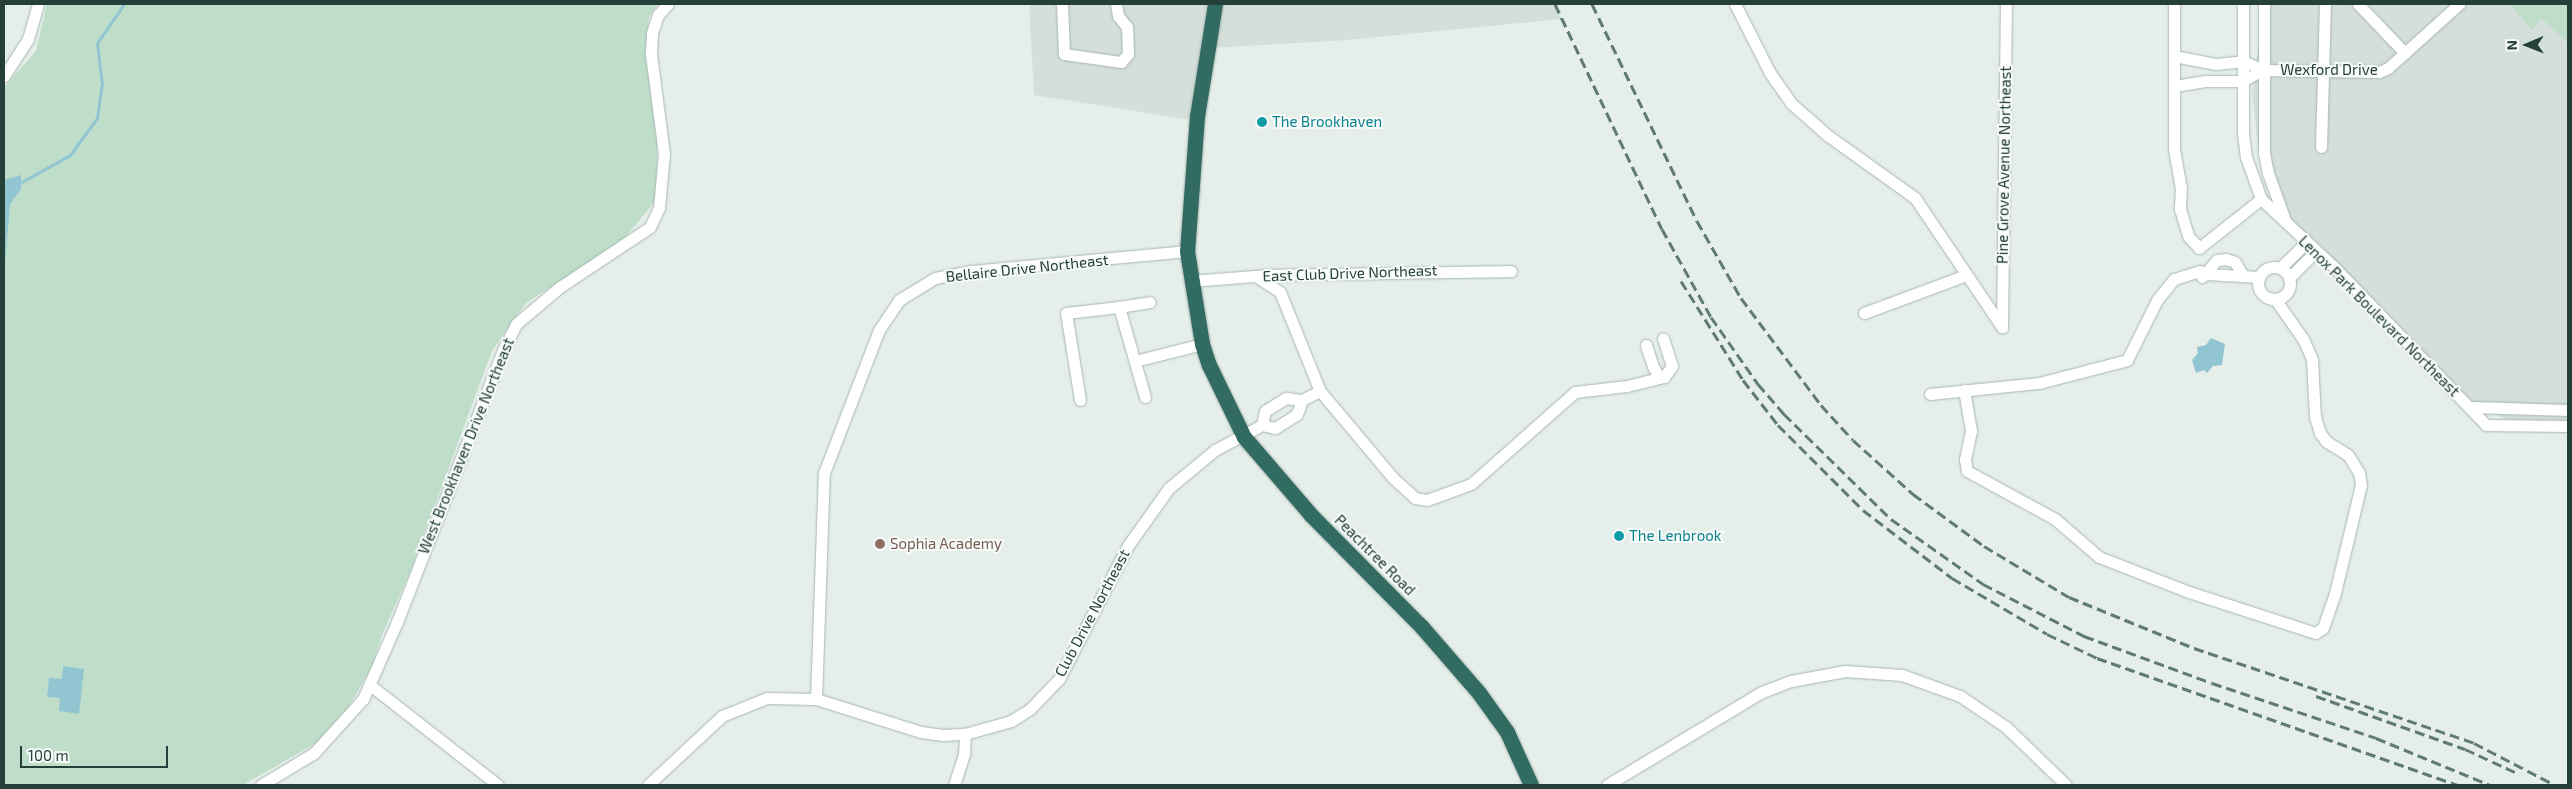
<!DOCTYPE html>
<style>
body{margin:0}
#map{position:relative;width:2572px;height:789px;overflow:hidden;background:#e6eeea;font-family:"Exo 2",sans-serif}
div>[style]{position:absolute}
.built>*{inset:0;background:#d4deda}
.green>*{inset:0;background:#bfdec9}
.water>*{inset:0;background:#90c5d1}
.stream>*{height:3px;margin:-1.5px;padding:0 1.5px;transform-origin:1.5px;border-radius:1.5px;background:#90c5d1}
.roads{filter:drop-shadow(0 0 1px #a8b6b1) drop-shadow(0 0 1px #a8b6b1)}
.minor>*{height:11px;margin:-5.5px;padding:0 5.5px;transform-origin:5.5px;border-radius:5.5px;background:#fff}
.minor>.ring{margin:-5.5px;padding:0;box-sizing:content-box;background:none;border:11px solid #fff;border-radius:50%}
.highway>*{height:15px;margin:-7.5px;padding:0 7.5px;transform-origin:7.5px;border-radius:7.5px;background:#316b61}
.rail>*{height:3px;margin-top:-1.5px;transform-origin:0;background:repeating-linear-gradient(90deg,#607b74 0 10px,transparent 0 15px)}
.dots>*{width:14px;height:14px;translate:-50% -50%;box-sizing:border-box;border:2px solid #f6faf8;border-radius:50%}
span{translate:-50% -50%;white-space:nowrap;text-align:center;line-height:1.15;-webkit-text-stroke:4px #f6faf8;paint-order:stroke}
.street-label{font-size:15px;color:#254039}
.culture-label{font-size:15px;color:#0d838f}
.left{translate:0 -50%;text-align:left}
.education-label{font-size:15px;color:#785e54}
.frame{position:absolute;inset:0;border:5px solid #254039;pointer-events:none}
.north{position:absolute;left:2502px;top:20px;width:50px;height:50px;-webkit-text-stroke:4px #f6faf8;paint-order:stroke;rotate:269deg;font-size:14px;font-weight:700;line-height:20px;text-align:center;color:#254039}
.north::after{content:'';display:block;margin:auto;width:18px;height:22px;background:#254039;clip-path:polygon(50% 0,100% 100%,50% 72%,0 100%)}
.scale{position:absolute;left:20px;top:746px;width:148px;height:22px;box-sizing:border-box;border:2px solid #254039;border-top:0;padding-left:6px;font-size:15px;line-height:18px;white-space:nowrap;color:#254039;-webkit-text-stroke:4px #f6faf8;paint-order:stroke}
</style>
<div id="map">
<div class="built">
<div style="clip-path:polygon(1029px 4px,1555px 4px,1561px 19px,1347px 40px,1210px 48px,1191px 120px,1034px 95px)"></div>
<div style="clip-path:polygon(2264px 4px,2568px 4px,2568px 423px,2545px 425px,2506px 419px,2462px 398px,2400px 345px,2299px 241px,2259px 154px,2252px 94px)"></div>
</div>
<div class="green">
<div style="clip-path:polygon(47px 4px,658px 4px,649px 17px,645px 54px,657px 139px,657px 199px,623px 240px,526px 303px,509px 326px,492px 351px,410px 572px,382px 635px,372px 666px,350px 705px,318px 742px,243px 785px,4px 785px,4px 87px,36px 51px)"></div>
<div style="clip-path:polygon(2510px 4px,2568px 4px,2568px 43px,2541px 18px,2532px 30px)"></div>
</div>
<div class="water">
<div style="clip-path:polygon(21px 175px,21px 189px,10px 204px,4px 274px,4px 180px)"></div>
<div style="clip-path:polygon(2211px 338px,2225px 344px,2222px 365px,2213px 366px,2207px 373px,2204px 370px,2196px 373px,2192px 360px,2198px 353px,2197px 347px,2206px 345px)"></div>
<div style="clip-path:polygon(63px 666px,84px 669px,79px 714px,59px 711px,60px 698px,47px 697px,49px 678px,62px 679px)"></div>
</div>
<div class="stream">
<div style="left:18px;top:184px;width:60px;rotate:-29.1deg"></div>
<div style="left:70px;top:155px;width:46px;rotate:-53.9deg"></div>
<div style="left:97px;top:118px;width:34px;rotate:-82deg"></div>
<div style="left:102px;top:84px;width:41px;rotate:-97deg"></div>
<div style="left:97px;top:43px;width:47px;rotate:-55.3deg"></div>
</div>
<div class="roads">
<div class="minor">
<div style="left:1062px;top:4px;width:50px;rotate:87.7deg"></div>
<div style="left:1064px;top:54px;width:58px;rotate:8deg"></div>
<div style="left:1121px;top:62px;width:11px;rotate:-49deg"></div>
<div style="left:1128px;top:54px;width:27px;rotate:-92deg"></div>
<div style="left:1127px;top:27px;width:14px;rotate:-129deg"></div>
<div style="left:1118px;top:16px;width:12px;rotate:-99deg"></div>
<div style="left:1735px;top:4px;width:77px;rotate:63.1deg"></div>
<div style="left:1770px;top:73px;width:38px;rotate:55deg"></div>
<div style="left:1792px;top:104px;width:47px;rotate:41.5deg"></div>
<div style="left:1827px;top:135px;width:108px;rotate:35.6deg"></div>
<div style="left:1915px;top:198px;width:156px;rotate:56deg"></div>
<div style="left:2174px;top:4px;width:145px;rotate:90deg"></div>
<div style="left:2174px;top:149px;width:39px;rotate:80deg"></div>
<div style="left:2181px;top:187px;width:22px;rotate:93deg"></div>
<div style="left:2180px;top:209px;width:28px;rotate:73deg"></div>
<div style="left:2188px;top:236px;width:16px;rotate:47deg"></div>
<div style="left:2199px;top:248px;width:79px;rotate:-38.3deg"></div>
<div style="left:2243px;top:4px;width:129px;rotate:90deg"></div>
<div style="left:2243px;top:133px;width:24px;rotate:83deg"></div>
<div style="left:2246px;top:157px;width:45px;rotate:70.3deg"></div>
<div style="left:2261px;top:199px;width:103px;rotate:43deg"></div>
<div style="left:2336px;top:269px;width:216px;rotate:46.1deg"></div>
<div style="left:2486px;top:425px;width:82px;rotate:0.7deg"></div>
<div style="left:2264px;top:4px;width:149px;rotate:90deg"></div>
<div style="left:2264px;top:153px;width:20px;rotate:79deg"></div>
<div style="left:2268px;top:173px;width:50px;rotate:70.1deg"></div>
<div style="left:2358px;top:4px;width:68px;rotate:46.2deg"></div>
<div style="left:2174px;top:56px;width:43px;rotate:10.8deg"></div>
<div style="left:2216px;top:64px;width:27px;rotate:-6deg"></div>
<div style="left:2243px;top:61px;width:22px;rotate:24deg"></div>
<div style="left:2263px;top:70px;width:116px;rotate:1deg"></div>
<div style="left:2379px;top:72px;width:10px;rotate:-24deg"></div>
<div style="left:2388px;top:68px;width:96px;rotate:-42deg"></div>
<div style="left:4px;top:76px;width:44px;rotate:-57deg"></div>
<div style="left:28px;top:39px;width:36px;rotate:-74deg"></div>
<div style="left:2174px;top:86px;width:30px;rotate:-9deg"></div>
<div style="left:2204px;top:81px;width:38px"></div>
<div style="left:2242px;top:81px;width:24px;rotate:-28deg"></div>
<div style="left:2321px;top:147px;width:143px;rotate:-88.4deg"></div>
<div class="ring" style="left:2258px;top:267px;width:21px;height:21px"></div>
<div style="left:2280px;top:268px;width:36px;rotate:-44deg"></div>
<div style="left:1257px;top:277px;width:27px;rotate:33deg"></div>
<div style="left:1280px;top:292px;width:107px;rotate:68deg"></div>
<div style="left:1320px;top:391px;width:114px;rotate:50deg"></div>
<div style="left:1393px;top:478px;width:30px;rotate:42deg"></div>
<div style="left:1415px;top:498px;width:12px;rotate:9deg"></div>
<div style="left:1427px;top:500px;width:47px;rotate:-20deg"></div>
<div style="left:1471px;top:484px;width:139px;rotate:-41.5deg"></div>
<div style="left:1575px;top:392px;width:52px;rotate:-6.6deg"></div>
<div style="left:1627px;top:386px;width:38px;rotate:-14deg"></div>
<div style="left:1664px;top:377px;width:14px;rotate:-54deg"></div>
<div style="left:1672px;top:366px;width:29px;rotate:-108deg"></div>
<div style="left:2202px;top:277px;width:23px;rotate:-49deg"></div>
<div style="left:2217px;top:260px;width:9px;rotate:-6deg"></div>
<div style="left:2226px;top:259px;width:9px;rotate:18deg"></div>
<div style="left:2235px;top:262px;width:16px;rotate:60deg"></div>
<div style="left:2289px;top:278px;width:38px;rotate:-45deg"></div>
<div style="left:1190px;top:281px;width:77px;rotate:-4.5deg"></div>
<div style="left:1267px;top:275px;width:244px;rotate:-0.9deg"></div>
<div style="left:1864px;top:313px;width:109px;rotate:-20.4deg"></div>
<div style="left:2002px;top:327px;width:323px;rotate:-89.3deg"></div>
<div style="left:1646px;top:345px;width:22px;rotate:72deg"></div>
<div style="left:1653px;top:366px;width:9px;rotate:63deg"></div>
<div style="left:1657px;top:374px;width:8px;rotate:23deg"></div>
<div style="left:1135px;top:361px;width:69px;rotate:-14.2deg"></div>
<div style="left:1964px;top:390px;width:42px;rotate:80.3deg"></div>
<div style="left:1971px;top:431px;width:29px;rotate:102deg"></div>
<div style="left:1965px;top:459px;width:12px;rotate:81deg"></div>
<div style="left:1967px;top:471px;width:100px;rotate:28.6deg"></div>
<div style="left:2055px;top:519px;width:58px;rotate:40.8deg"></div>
<div style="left:2099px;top:557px;width:97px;rotate:21.3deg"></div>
<div style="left:2189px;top:592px;width:133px;rotate:18deg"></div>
<div style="left:2315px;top:633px;width:9px;rotate:-32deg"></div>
<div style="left:2323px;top:628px;width:37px;rotate:-71deg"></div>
<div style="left:2335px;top:593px;width:111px;rotate:-76.5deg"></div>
<div style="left:2361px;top:485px;width:12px;rotate:-99deg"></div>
<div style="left:2359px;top:473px;width:21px;rotate:-121deg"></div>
<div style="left:2348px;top:455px;width:26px;rotate:-148deg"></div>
<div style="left:2326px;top:441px;width:10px;rotate:-127deg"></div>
<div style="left:2320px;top:433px;width:17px;rotate:-107deg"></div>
<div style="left:2315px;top:417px;width:58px;rotate:-93deg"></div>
<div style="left:2312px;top:359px;width:22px;rotate:-114deg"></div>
<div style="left:2303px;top:339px;width:49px;rotate:-125deg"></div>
<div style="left:1930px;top:394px;width:110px;rotate:-5.8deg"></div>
<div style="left:2039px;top:383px;width:91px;rotate:-14.6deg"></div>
<div style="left:2127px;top:360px;width:67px;rotate:-63.4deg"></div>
<div style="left:2157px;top:300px;width:27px;rotate:-51deg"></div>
<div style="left:2174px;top:279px;width:27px;rotate:-17deg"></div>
<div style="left:2200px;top:271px;width:7px;rotate:27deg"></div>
<div style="left:2206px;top:274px;width:53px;rotate:3.2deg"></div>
<div style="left:1145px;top:397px;width:94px;rotate:-106.1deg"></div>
<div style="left:1119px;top:307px;width:31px;rotate:-9deg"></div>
<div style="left:1080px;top:400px;width:88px;rotate:-99.1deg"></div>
<div style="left:1066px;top:313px;width:53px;rotate:-6.5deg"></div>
<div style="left:2472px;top:407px;width:96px;rotate:1.8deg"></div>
<div style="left:1262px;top:425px;width:13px;rotate:13deg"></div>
<div style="left:1275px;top:428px;width:26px;rotate:-32deg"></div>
<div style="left:1297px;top:414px;width:15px;rotate:-70deg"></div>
<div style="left:370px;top:685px;width:162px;rotate:38deg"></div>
<div style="left:816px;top:699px;width:226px;rotate:-88deg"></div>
<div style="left:824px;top:473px;width:153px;rotate:-69deg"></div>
<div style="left:879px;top:330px;width:36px;rotate:-56deg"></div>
<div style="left:899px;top:300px;width:42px;rotate:-31.4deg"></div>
<div style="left:935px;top:278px;width:37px;rotate:-11deg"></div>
<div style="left:971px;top:271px;width:217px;rotate:-5.3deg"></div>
<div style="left:261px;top:785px;width:62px;rotate:-31.1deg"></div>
<div style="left:314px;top:753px;width:73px;rotate:-47.8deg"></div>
<div style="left:363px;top:699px;width:84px;rotate:-66.2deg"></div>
<div style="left:397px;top:622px;width:292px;rotate:-68.7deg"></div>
<div style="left:503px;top:350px;width:29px;rotate:-63deg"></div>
<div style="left:516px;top:324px;width:57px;rotate:-40.1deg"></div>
<div style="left:560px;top:287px;width:108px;rotate:-33.7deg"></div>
<div style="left:650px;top:227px;width:21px;rotate:-65deg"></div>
<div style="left:659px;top:208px;width:54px;rotate:-84.7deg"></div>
<div style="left:664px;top:154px;width:101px;rotate:-97.4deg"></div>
<div style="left:651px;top:54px;width:21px;rotate:-87deg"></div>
<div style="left:652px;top:33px;width:19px;rotate:-72deg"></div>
<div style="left:658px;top:15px;width:15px;rotate:-48deg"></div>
<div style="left:648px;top:785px;width:101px;rotate:-43deg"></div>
<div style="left:722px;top:716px;width:48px;rotate:-21.8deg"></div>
<div style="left:767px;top:698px;width:49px;rotate:1.2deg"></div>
<div style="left:816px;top:699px;width:110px;rotate:17.4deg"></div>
<div style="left:921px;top:732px;width:22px;rotate:8deg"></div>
<div style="left:943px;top:735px;width:22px;rotate:-3deg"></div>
<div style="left:965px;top:734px;width:48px;rotate:-15.8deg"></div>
<div style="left:1011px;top:721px;width:22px;rotate:-32deg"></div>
<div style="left:1030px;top:709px;width:42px;rotate:-46deg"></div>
<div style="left:1059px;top:679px;width:148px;rotate:-62.7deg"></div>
<div style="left:1127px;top:547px;width:72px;rotate:-54.6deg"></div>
<div style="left:1169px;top:488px;width:60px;rotate:-39.6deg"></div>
<div style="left:1215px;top:450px;width:53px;rotate:-28deg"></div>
<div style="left:1262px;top:425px;width:14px;rotate:-78deg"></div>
<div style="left:1265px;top:411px;width:25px;rotate:-32deg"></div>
<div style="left:1286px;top:398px;width:16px;rotate:7deg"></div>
<div style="left:1302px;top:400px;width:20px;rotate:-27deg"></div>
<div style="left:954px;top:785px;width:33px;rotate:-72deg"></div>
<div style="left:964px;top:754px;width:20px;rotate:-87deg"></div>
<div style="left:1607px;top:785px;width:181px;rotate:-31deg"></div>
<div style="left:1762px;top:692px;width:31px;rotate:-21deg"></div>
<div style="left:1791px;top:681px;width:55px;rotate:-10.5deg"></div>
<div style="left:1845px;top:671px;width:57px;rotate:4deg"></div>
<div style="left:1902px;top:675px;width:62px;rotate:19.9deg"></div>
<div style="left:1960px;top:696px;width:55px;rotate:34deg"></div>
<div style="left:2006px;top:727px;width:83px;rotate:44deg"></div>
</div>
<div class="highway">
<div style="left:1215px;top:4px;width:113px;rotate:99.1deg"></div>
<div style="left:1197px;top:116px;width:135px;rotate:94.2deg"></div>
<div style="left:1187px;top:251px;width:94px;rotate:80.8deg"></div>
<div style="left:1202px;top:344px;width:22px;rotate:72deg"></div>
<div style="left:1209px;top:365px;width:80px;rotate:64.1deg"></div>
<div style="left:1244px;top:437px;width:103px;rotate:49.3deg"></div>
<div style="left:1311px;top:515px;width:156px;rotate:45.3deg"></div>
<div style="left:1421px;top:626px;width:89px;rotate:49.1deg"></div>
<div style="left:1479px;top:693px;width:48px;rotate:54.3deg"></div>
<div style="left:1507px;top:732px;width:58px;rotate:65.6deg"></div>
</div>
</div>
<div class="rail">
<div style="left:1555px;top:4px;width:249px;rotate:64.6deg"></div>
<div style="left:1662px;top:229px;width:101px;rotate:60.9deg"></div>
<div style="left:1711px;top:317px;width:82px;rotate:55deg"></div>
<div style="left:1758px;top:384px;width:40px;rotate:49deg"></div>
<div style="left:1784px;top:414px;width:150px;rotate:44.5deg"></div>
<div style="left:1891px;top:519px;width:113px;rotate:35.2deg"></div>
<div style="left:1983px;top:584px;width:114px;rotate:27.2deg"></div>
<div style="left:2084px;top:636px;width:136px;rotate:20.2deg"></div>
<div style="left:2212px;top:683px;width:173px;rotate:18.5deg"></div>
<div style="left:2376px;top:738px;width:123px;rotate:22.4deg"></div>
<div style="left:1592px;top:4px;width:241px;rotate:64.2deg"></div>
<div style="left:1697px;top:221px;width:89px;rotate:60.3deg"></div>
<div style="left:1741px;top:298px;width:134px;rotate:53.2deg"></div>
<div style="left:1821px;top:405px;width:47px;rotate:47.6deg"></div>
<div style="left:1853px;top:440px;width:81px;rotate:42deg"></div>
<div style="left:1913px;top:494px;width:88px;rotate:36.2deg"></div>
<div style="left:1984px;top:546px;width:99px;rotate:31deg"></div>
<div style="left:2069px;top:597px;width:135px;rotate:22.2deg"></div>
<div style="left:2194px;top:648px;width:296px;rotate:18.7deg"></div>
<div style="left:2474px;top:743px;width:91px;rotate:27.4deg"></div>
<div style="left:1681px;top:281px;width:117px;rotate:57.9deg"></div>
<div style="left:1743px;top:380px;width:57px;rotate:52.1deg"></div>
<div style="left:1778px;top:425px;width:120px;rotate:45deg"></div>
<div style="left:1863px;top:510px;width:112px;rotate:37.4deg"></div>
<div style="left:1952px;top:578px;width:110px;rotate:30.5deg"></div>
<div style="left:2047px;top:634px;width:55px;rotate:25.6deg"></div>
<div style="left:2097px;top:658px;width:383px;rotate:19.4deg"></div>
<div style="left:2316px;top:696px;width:158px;rotate:19.6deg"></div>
<div style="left:2465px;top:749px;width:60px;rotate:24.8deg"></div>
</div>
<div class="dots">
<div style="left:1262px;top:122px;background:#0f9aa8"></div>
<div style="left:1619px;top:536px;background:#0f9aa8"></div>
<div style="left:880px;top:544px;background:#8d6e63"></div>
</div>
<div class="street-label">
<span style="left:2329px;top:70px">Wexford Drive</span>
<span style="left:2004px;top:165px;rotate:-89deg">Pine Grove Avenue Northeast</span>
<span style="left:1027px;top:268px;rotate:-6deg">Bellaire Drive Northeast</span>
<span style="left:1350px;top:273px;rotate:-2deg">East Club Drive Northeast</span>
<span style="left:2379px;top:316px;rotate:45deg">Lenox Park Boulevard Northeast</span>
<span style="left:466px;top:446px;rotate:-68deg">West Brookhaven Drive Northeast</span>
<span style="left:1375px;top:555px;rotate:45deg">Peachtree Road</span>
<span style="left:1092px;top:613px;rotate:-62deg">Club Drive Northeast</span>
</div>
<div class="culture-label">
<span class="left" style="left:1272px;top:122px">The Brookhaven</span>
<span class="left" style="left:1629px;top:536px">The Lenbrook</span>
</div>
<div class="education-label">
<span class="left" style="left:890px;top:544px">Sophia Academy</span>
</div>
<div class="frame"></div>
<div class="north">N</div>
<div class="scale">100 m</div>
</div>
